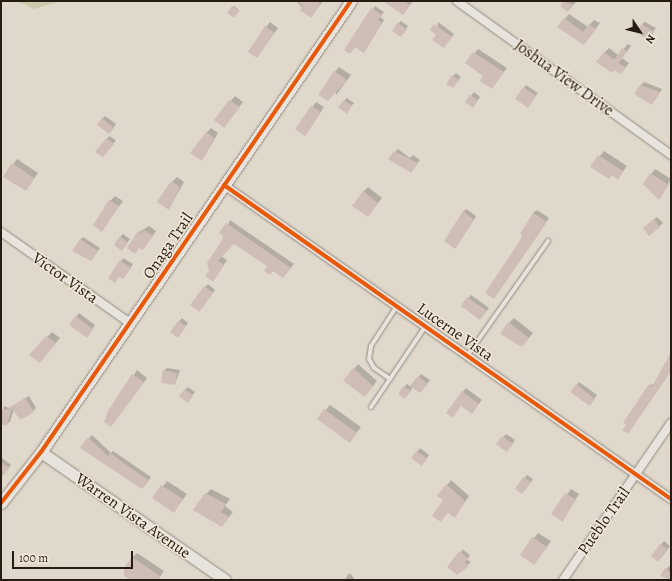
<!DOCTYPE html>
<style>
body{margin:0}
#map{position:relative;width:672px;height:581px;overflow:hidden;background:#e0d8cb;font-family:Alegreya,serif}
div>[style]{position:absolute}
.green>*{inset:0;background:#cccaab}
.shadow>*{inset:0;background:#0003}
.building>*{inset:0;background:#cfbeb5}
.roads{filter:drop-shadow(0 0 1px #918b82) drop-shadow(0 0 1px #918b82)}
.lane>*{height:4px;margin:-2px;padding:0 2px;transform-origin:2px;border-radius:2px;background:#e8e3dc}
.street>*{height:8px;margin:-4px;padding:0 4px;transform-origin:4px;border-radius:4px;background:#e8e3dc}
.secondary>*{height:11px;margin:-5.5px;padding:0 5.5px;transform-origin:5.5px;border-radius:5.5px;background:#e8e3dc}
.cycleway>*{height:4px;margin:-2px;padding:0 2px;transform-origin:2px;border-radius:2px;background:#e8590c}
span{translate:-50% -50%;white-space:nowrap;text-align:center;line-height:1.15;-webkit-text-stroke:3px #f1e8d7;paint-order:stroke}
.street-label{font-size:16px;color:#271c13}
.frame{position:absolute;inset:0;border:2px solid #271c13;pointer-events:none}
.north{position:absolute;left:620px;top:12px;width:40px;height:40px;-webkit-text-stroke:3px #f1e8d7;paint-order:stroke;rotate:125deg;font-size:11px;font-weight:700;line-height:16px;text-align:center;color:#271c13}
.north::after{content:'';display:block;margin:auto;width:14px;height:18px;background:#271c13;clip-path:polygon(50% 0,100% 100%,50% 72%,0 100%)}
.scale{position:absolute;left:12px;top:551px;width:121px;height:18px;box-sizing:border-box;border:2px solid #271c13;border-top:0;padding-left:5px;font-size:12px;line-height:14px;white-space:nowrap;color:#271c13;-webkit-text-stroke:3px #f1e8d7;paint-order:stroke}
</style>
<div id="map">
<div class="green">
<div style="clip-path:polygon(17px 1px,61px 1px,34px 9px)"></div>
</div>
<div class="shadow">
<div style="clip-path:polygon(296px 1px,323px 1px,311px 17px)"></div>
<div style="clip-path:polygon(385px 1px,413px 1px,403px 14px)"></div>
<div style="clip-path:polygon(565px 1px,575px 1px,576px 2px,571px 8px,561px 6px)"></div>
<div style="clip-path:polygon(234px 6px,239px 10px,234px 16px,229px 12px)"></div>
<div style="clip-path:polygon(375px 6px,384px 12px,380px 17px,384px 20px,364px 52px,356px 46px,350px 53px)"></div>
<div style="clip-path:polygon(569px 14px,588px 27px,594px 20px,600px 23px,584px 44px,565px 19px)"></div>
<div style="clip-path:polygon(401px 21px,408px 26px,404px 33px,398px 24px)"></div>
<div style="clip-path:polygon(270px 22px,278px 28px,257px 57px,266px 27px)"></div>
<div style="clip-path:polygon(438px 22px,454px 34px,446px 44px,437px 34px)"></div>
<div style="clip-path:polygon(645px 22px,656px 28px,651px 35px,642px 24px)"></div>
<div style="clip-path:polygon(628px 44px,631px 46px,622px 58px,629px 63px,625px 68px,604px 53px,609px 48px,618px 55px)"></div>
<div style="clip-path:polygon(478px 49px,507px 68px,492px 88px,484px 76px,467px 63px)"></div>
<div style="clip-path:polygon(339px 67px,351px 75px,336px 95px,335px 72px)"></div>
<div style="clip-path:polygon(456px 73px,461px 77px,453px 87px,453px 76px)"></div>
<div style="clip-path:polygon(644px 82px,662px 89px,652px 104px,641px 85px)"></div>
<div style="clip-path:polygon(526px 85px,538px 93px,528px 106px,524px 88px)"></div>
<div style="clip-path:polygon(474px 92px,480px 97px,473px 106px,467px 102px)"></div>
<div style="clip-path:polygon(235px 96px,243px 102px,224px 126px,215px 120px)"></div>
<div style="clip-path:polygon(347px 98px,354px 103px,349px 109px,344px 101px)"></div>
<div style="clip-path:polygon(316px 102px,324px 107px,309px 130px,297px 129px)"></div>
<div style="clip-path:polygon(105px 116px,116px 124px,112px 130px,102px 119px)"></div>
<div style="clip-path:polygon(211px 128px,218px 133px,202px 160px,206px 133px)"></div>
<div style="clip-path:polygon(109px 136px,116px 140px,106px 153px,107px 139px)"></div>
<div style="clip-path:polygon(398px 149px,410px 158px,413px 155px,420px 160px,414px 168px,395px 152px)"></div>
<div style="clip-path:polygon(604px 151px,627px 166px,618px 178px,591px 167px)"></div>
<div style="clip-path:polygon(17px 159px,38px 173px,26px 190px,5px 176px)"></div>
<div style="clip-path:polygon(655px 169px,671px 179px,659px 199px,644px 184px)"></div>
<div style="clip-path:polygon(177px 177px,184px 182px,169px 209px,172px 182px)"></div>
<div style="clip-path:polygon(368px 187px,382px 198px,372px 211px,363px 192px)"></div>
<div style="clip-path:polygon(115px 196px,123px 201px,102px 230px,110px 201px)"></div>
<div style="clip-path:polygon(466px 209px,476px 216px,458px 244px,463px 212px)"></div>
<div style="clip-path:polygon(537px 210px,549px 218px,494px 298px,533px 213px)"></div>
<div style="clip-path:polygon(657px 217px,663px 223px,650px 235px,647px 225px)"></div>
<div style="clip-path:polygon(230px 220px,294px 264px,283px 277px,274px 270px,270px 274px,268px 266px,234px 243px,221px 256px,227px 260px,216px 277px,210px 271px)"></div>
<div style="clip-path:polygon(149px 226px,156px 231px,143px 249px,139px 232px)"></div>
<div style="clip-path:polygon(123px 234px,130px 239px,124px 247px,120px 237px)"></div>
<div style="clip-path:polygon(83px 237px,100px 248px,91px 260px,80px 240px)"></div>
<div style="clip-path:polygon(123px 258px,133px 264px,126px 275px,121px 261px)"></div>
<div style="clip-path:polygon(208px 284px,215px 290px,202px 308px,205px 287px)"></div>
<div style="clip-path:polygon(471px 295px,489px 308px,483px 316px,462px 306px)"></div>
<div style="clip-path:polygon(79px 313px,95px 325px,89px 334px,70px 325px)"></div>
<div style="clip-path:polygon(182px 318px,188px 323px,181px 333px,171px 332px)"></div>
<div style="clip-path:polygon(514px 318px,533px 333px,522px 346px,509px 323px)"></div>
<div style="clip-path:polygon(52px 332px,60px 338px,40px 362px,30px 355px)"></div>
<div style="clip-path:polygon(671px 355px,671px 371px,628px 433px,649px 385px,655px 384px)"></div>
<div style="clip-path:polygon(358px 364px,377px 381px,365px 396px,345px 381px)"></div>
<div style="clip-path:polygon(167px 368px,180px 370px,175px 384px,164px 371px)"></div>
<div style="clip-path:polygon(137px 370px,147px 378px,111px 426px,105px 422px)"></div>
<div style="clip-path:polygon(421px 374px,430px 380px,423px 389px,413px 387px,408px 394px,404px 387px,407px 384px,411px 387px)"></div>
<div style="clip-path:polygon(579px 382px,597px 395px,592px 402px,577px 385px)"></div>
<div style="clip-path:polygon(188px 387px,195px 392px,190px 398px,185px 390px)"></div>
<div style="clip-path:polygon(466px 388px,482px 400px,474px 410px,462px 405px,447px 413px)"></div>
<div style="clip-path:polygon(29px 396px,36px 408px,33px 411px,20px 419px,14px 408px,10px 422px,1px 423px,4px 406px,9px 408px)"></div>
<div style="clip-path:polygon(330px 405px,361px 427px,350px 441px,318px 419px)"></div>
<div style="clip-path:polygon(506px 434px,515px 440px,509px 448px,497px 444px)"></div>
<div style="clip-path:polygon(92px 435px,111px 453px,113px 451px,151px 477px,145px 485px,142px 488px,82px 448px)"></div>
<div style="clip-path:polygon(420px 448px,429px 455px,425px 461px,413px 458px)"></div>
<div style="clip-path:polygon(2px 458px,11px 465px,7px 470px,1px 471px)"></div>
<div style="clip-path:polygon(527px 475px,533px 479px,525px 490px,516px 488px)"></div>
<div style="clip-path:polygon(451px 480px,469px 496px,455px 516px,448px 512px,441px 520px,444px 500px,439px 496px)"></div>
<div style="clip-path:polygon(167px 481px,187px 494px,174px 511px,154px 498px)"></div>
<div style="clip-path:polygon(211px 489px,230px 499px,225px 506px,233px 512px,222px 526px,206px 494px)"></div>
<div style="clip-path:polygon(571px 489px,579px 494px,563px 520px,553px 514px)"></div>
<div style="clip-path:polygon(538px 533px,551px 541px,534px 564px,521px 555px)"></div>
<div style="clip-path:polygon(664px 541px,670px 546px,661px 558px,652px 556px)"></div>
<div style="clip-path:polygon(462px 549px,470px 555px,467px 560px,471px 562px,457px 573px)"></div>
<div style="clip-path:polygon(137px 553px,164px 571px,158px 580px,132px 580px,133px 557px)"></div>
<div style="clip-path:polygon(669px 566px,671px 568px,671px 580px,661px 575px)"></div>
<div style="clip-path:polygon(350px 573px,355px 580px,345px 580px,347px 576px)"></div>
</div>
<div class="building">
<div style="clip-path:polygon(297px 1px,316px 1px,321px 4px,311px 18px,300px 10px,303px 6px)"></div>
<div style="clip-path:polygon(383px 1px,404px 1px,410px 5px,403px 15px)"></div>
<div style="clip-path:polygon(563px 1px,573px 5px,568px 12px,560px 6px)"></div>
<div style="clip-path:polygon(232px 6px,239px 11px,234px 18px,227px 13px)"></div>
<div style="clip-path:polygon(371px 8px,382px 15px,378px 20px,382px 23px,364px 53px,355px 47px,350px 54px,344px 50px)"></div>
<div style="clip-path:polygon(564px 18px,583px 32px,589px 24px,596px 29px,584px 45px,557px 27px)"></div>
<div style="clip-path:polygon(397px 23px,406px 29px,401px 37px,392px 31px)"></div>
<div style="clip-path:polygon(434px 24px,452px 37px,444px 48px,432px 40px,436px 35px,430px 30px)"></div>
<div style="clip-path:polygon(642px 24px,654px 32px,648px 40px,636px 32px)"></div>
<div style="clip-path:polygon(265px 26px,274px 33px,257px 58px,248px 52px)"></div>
<div style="clip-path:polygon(622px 48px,627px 51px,619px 63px,626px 68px,621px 74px,614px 70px,612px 73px,596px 62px,604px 52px,614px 60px)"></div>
<div style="clip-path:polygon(473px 52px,504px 72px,492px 89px,480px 81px,483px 76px,465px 63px)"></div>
<div style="clip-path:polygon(334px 71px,347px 80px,328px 101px,318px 95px)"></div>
<div style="clip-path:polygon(452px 75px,459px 80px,453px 88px,446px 84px)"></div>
<div style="clip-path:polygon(640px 85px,660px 92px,652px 105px,634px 94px)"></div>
<div style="clip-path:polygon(523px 87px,536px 96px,528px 108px,515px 99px)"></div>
<div style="clip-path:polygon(470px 95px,478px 100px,473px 108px,465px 102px)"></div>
<div style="clip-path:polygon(229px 100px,240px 107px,224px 128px,214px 120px)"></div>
<div style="clip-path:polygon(344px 100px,352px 106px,347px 114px,338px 107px)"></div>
<div style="clip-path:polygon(311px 106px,321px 112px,305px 136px,295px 129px)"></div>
<div style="clip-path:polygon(102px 118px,114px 128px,109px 134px,97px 125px)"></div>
<div style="clip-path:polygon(206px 132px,214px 138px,202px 161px,190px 153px)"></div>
<div style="clip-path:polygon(106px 138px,114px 144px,103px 157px,95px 152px)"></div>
<div style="clip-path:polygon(394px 151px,418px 163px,411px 173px,388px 159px)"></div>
<div style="clip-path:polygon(598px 155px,623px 171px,618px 180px,612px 175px,609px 179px,590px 167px)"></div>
<div style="clip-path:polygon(12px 163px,34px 178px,26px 191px,3px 177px)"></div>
<div style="clip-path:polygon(650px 173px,669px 185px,659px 200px,643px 184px)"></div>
<div style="clip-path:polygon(171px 181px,180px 187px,169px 210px,157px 202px)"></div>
<div style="clip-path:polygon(363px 191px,378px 203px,368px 217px,352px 206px)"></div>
<div style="clip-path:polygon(109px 200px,119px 206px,102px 232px,93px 225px)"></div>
<div style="clip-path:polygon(463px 211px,474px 220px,455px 249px,444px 241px)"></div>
<div style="clip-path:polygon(533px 213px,547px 222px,494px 299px,485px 293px,523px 236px,520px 234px)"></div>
<div style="clip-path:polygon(654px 219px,660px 227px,649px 236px,643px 228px)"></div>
<div style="clip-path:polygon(226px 223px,291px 268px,283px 278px,273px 271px,270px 275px,264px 271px,267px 266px,234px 244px,218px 261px,224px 265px,213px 282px,205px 276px,209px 271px,207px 263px,224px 237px,219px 233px)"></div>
<div style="clip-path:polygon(144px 230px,153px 236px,143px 250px,139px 248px,135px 254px,127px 248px,138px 231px,141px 234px)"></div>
<div style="clip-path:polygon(120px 236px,128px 243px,122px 251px,114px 245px)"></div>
<div style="clip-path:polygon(80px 239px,98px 251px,91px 261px,72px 251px)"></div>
<div style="clip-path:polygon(120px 260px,131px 268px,123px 279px,119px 277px,115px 283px,108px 278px)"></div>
<div style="clip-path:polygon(204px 286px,213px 293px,199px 312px,190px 305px)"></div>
<div style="clip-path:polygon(467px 297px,487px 311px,480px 320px,461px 306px)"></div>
<div style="clip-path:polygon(75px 316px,93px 329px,87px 338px,69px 325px)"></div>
<div style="clip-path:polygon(178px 321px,186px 326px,178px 338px,170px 332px)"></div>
<div style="clip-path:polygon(508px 322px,529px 338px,522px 347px,500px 334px)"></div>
<div style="clip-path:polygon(46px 336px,56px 343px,40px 363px,29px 355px)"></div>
<div style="clip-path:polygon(671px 352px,671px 371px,628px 434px,622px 430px,626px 425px,623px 423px,649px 384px,652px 387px)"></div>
<div style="clip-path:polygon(353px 368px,373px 386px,365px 397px,343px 381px)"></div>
<div style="clip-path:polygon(163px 370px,177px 373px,175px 385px,161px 383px)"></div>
<div style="clip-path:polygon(132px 374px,144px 382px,111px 427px,104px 422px,108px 411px)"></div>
<div style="clip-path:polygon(418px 376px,428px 384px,420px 393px,410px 386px)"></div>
<div style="clip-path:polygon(576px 384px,595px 399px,590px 406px,570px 392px)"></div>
<div style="clip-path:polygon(403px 386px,411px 391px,405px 399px,398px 394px)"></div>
<div style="clip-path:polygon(185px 389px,193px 396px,188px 403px,179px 396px)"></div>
<div style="clip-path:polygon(462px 391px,479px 404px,472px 414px,461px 406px,453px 418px,446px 413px)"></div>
<div style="clip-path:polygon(25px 398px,34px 412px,20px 420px,12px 408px,7px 426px,1px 424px,1px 409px,6px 410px)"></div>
<div style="clip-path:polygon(324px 409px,357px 433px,350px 443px,317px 419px)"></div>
<div style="clip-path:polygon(502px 436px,513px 444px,507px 452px,496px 444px)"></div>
<div style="clip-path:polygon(88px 437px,108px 456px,110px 453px,148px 480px,142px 489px,80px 448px)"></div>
<div style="clip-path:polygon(416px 451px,427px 458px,422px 466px,411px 458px)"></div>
<div style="clip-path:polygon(1px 462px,9px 468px,1px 479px)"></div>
<div style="clip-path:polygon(523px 477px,531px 482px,522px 494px,515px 489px)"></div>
<div style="clip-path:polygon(446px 484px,465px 501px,455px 518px,447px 512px,441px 522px,432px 516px,443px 500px,437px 496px)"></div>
<div style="clip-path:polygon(161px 485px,183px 499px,174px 513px,152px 498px)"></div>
<div style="clip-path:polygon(205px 493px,226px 504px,221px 512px,229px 517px,222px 527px,193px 510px)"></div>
<div style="clip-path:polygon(565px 493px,575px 499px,563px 522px,551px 514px)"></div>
<div style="clip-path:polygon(532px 537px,547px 547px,534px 565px,520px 555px)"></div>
<div style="clip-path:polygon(660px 544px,667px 549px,658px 562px,651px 556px)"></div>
<div style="clip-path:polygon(459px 551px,468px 558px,465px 563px,469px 566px,457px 575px,447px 567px)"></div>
<div style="clip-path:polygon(132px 557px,160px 576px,157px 580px,131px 580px,124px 576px,124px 568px)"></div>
<div style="clip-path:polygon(665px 568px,671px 573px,671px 580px,660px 576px)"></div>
</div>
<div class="roads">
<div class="lane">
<div style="left:467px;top:356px;width:141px;rotate:-54.8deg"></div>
<div style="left:390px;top:379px;width:19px;rotate:-145deg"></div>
<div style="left:374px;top:368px;width:10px;rotate:-119deg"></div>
<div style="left:369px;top:359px;width:13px;rotate:-81deg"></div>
<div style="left:371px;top:346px;width:48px;rotate:-57deg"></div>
<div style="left:371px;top:407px;width:97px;rotate:-56deg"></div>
</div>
<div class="street">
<div style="left:457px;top:1px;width:264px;rotate:35.7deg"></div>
<div style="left:224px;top:185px;width:546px;rotate:35.09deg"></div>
<div style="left:1px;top:232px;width:158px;rotate:35.2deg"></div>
<div style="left:563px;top:580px;width:191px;rotate:-55.5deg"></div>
</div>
<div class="secondary">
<div style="left:41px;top:452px;width:224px;rotate:34.8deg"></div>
<div style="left:1px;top:503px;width:65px;rotate:-51.9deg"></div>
<div style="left:41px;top:452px;width:547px;rotate:-55.5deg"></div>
</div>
</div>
<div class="cycleway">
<div style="left:224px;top:185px;width:546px;rotate:35.09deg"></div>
<div style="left:1px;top:503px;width:65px;rotate:-51.9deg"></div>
<div style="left:41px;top:452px;width:547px;rotate:-55.5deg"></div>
</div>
<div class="street-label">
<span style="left:564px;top:78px;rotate:36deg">Joshua View Drive</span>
<span style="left:168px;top:246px;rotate:-56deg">Onaga Trail</span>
<span style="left:65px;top:278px;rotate:35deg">Victor Vista</span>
<span style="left:455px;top:332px;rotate:35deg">Lucerne Vista</span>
<span style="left:133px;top:516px;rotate:35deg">Warren Vista Avenue</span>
<span style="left:604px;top:521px;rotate:-55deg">Pueblo Trail</span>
</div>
<div class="frame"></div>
<div class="north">N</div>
<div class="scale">100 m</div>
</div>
